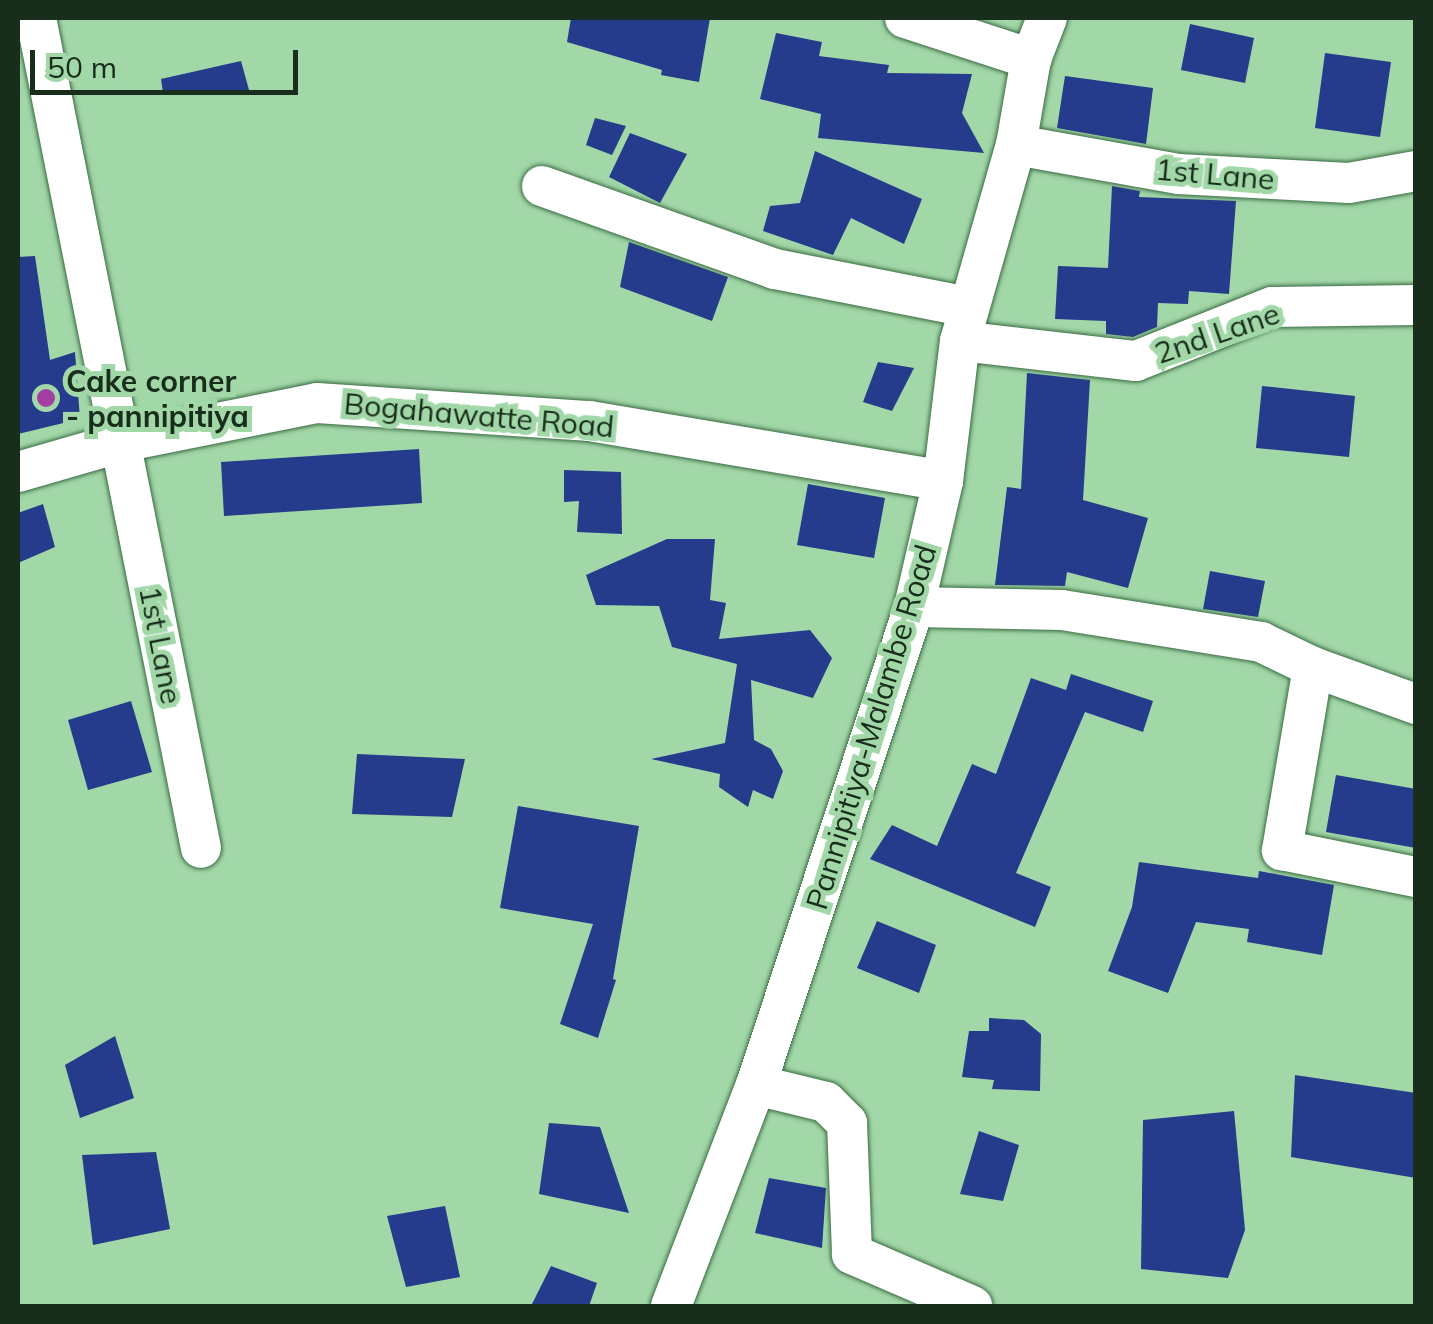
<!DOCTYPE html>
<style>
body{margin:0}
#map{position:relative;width:1433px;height:1324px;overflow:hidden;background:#a2d7a8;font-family:Mulish,sans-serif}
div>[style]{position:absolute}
.building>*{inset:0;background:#253b8b}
.roads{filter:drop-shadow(0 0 2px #3a6b42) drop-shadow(0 0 2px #3a6b42)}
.minor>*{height:40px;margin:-20px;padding:0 20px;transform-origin:20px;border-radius:20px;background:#fff}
.dots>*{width:28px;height:28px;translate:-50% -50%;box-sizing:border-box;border:5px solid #a2d7a8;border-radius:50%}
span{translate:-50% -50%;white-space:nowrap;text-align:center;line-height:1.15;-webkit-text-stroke:10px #a2d7a8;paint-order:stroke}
.street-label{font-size:30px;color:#182d1b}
.poi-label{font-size:30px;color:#182d1b;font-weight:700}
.left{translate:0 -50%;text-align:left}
.frame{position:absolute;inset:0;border:20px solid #182d1b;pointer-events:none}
.scale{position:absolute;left:30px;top:50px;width:268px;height:45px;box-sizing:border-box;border:5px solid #182d1b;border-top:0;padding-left:12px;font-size:30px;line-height:35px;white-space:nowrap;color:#182d1b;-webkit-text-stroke:8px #a2d7a8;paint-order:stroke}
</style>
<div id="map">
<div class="building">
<div style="clip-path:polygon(571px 18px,710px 18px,699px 82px,661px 75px,662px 70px,567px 42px)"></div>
<div style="clip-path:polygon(1190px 24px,1254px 38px,1245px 83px,1181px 70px)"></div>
<div style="clip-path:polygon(776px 33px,822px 42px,819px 56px,889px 65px,887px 73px,972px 74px,962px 113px,984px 153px,818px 138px,821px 114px,760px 99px)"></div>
<div style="clip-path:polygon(1325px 53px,1391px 62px,1380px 137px,1315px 128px)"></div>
<div style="clip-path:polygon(241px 61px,249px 90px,163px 93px,161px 79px)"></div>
<div style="clip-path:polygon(1065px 76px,1153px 88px,1146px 144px,1057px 128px)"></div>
<div style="clip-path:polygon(595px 118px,626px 126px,612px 155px,586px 145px)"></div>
<div style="clip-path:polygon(630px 133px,687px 154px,660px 203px,609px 177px)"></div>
<div style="clip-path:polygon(815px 151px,922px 199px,904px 244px,851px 218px,833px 255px,763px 231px,770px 206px,800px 203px)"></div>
<div style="clip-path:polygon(1112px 186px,1140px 191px,1139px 197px,1236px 201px,1229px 294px,1189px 291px,1188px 304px,1158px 303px,1157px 327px,1133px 337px,1106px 334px,1106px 321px,1055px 319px,1058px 266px,1108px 268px)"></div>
<div style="clip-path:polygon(629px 242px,728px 277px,712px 321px,620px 287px)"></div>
<div style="clip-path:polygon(35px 256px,50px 360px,75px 352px,80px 419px,18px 434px,18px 257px)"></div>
<div style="clip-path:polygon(878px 362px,914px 368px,892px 411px,863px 402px)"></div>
<div style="clip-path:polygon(1027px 373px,1090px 380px,1083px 500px,1148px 518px,1128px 588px,1067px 572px,1065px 586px,995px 585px,1007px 487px,1021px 489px)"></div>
<div style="clip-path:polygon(1262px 386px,1355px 396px,1349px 457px,1256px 448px)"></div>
<div style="clip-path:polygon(419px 449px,422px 503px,224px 516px,221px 462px)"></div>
<div style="clip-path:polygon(564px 470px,621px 472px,622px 534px,577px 532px,579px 501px,564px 502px)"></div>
<div style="clip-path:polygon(808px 484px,885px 498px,874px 558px,797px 545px)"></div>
<div style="clip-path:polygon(43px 504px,55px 547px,18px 563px,18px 513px)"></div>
<div style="clip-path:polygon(667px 539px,715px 539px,710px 600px,726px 603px,719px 639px,810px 630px,832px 658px,813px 698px,751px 680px,754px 740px,771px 749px,783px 771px,773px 799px,753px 790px,748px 807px,719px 787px,720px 774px,651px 759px,725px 743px,737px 664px,672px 647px,659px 606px,596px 605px,586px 575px)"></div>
<div style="clip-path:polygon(1210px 571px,1265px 581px,1258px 617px,1203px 609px)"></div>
<div style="clip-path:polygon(1071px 674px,1153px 701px,1143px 732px,1085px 712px,1016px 873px,1051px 887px,1035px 927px,870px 859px,892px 825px,937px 846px,972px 764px,996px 774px,1031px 678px,1066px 690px)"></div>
<div style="clip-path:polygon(131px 701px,152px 772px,88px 790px,68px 720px)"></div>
<div style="clip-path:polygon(357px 754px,465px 759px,452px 817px,352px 814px)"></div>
<div style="clip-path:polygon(1336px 775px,1416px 789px,1416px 848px,1326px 832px)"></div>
<div style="clip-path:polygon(518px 806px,639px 826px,613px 979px,616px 980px,598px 1038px,560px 1024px,593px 924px,500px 908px)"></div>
<div style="clip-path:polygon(1139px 862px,1258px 878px,1259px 871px,1334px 885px,1322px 955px,1247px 942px,1249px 929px,1196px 922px,1168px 993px,1108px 971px,1132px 907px)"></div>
<div style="clip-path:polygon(877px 921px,936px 945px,919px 993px,857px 968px)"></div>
<div style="clip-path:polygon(989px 1018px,1024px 1020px,1041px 1034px,1040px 1091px,992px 1089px,994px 1080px,962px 1077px,969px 1031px,989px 1031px)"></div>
<div style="clip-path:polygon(115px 1036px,134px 1098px,80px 1118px,65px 1065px)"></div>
<div style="clip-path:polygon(1295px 1075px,1416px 1093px,1416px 1178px,1291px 1157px)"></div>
<div style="clip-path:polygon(1234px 1111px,1245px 1230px,1228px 1278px,1141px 1269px,1143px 1120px)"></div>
<div style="clip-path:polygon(549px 1123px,600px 1127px,629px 1213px,539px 1194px)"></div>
<div style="clip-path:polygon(979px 1131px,1019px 1145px,1003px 1201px,960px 1194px)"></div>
<div style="clip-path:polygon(156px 1152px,170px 1229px,93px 1245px,82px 1155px)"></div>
<div style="clip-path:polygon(769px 1178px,826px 1188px,822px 1248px,755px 1233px)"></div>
<div style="clip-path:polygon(445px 1206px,460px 1277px,406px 1287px,387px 1216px)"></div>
<div style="clip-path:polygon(551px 1266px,597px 1283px,589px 1306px,531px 1306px)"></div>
</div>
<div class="roads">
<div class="minor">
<div style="left:36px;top:18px;width:846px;rotate:78.76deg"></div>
<div style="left:905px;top:18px;width:133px;rotate:18deg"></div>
<div style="left:1016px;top:145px;width:165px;rotate:10.1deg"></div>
<div style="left:1178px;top:174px;width:171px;rotate:3deg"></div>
<div style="left:1349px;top:183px;width:68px;rotate:-10.2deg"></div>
<div style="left:542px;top:186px;width:247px;rotate:19.6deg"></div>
<div style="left:775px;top:269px;width:197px;rotate:11.1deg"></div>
<div style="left:960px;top:341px;width:177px;rotate:6.5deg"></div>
<div style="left:1136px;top:361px;width:146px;rotate:-21.7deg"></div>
<div style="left:1272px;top:307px;width:144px;rotate:-0.8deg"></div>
<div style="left:18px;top:472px;width:108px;rotate:-16.1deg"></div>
<div style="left:122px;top:442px;width:199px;rotate:-11.3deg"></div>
<div style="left:317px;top:403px;width:274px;rotate:3.8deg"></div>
<div style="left:590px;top:421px;width:358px;rotate:9.6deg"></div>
<div style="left:914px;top:607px;width:148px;rotate:1.2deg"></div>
<div style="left:1062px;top:610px;width:202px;rotate:9.1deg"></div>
<div style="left:1261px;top:642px;width:58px;rotate:25.7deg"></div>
<div style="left:1313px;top:667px;width:109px;rotate:19.8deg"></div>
<div style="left:1313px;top:667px;width:186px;rotate:99.6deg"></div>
<div style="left:1282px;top:850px;width:137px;rotate:11.4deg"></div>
<div style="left:756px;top:1085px;width:72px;rotate:13.7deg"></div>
<div style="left:826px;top:1102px;width:30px;rotate:45deg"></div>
<div style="left:847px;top:1123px;width:131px;rotate:87.8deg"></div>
<div style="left:852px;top:1254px;width:131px;rotate:23.4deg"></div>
<div style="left:671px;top:1306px;width:237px;rotate:-69deg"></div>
<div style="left:756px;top:1085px;width:503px;rotate:-71.71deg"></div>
<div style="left:914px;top:607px;width:129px;rotate:-77deg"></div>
<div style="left:943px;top:481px;width:141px;rotate:-83.1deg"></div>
<div style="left:960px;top:341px;width:204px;rotate:-74.1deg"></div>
<div style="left:1016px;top:145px;width:87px;rotate:-80.1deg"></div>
<div style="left:1031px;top:59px;width:44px;rotate:-68.7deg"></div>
</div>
</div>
<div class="dots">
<div style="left:46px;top:398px;background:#a33ea3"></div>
</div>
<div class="street-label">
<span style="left:1215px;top:174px;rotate:5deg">1st Lane</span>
<span style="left:1217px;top:333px;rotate:-19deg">2nd Lane</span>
<span style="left:479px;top:415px;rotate:5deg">Bogahawatte Road</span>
<span style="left:161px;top:645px;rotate:79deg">1st Lane</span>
<span style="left:871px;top:727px;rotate:-73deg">Pannipitiya-Malambe Road</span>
</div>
<div class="poi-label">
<span class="left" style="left:66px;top:398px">Cake corner<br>- pannipitiya</span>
</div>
<div class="frame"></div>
<div class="scale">50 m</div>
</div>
